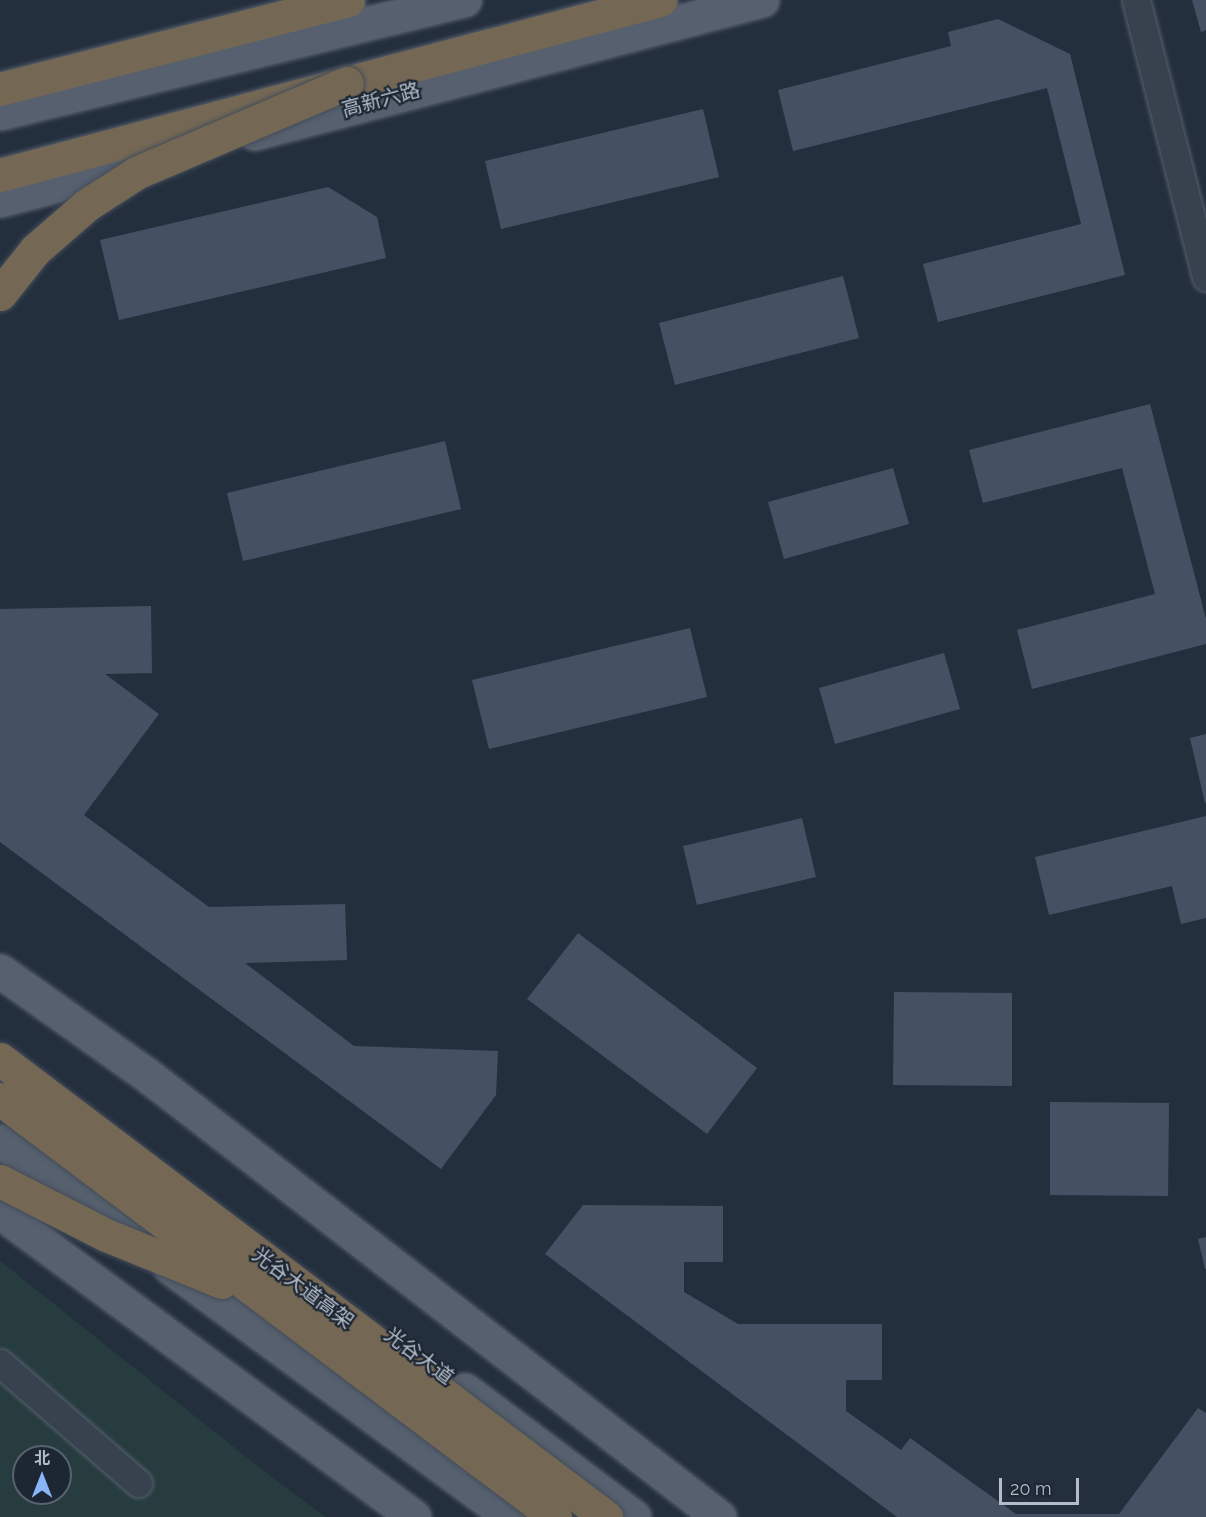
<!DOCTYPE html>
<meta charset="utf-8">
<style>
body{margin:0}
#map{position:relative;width:1206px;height:1517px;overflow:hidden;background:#242f3e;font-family:Raleway,"Noto Sans SC",sans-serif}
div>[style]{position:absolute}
.green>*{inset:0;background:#263c3f}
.building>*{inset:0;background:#455162}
.roads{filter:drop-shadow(0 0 2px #565f6c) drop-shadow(0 0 2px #565f6c)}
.minor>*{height:27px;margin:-13.5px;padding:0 13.5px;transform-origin:13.5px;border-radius:13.5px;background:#38414e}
.major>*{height:33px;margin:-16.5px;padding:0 16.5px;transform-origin:16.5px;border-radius:16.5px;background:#56606e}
.highway>*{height:33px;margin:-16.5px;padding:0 16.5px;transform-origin:16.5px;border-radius:16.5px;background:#746855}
.bridges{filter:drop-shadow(0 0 2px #434c59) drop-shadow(0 0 2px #434c59)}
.highway-bridge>*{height:33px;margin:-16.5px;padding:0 16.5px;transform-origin:16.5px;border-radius:16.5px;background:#746855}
span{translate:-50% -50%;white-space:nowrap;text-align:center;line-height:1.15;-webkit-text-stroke:4.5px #1d2633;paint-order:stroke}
.street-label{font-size:20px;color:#b4bcc9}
.north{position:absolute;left:12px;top:1445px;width:60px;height:60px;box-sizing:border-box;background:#1d2633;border:2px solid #59626f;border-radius:50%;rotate:0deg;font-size:16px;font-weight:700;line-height:24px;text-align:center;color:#b4bcc9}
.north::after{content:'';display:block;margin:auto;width:21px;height:27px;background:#8ab4f8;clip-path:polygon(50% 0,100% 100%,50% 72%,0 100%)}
.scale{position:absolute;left:999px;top:1478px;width:80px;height:27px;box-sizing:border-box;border:3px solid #b4bcc9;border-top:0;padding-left:8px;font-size:18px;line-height:21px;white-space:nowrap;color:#b4bcc9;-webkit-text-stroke:4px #1d2633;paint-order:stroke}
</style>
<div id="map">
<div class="green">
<div style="clip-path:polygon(evenodd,0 1261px,279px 1483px,326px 1517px,0 1517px,0 1261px,24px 1457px,60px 1457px,60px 1493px,24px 1493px,24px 1457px)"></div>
</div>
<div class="building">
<div style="clip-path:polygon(1192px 0,1206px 0,1206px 30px,1201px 32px)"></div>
<div style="clip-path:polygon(998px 19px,1070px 54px,1125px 275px,938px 322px,923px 264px,1081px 224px,1047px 88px,793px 151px,778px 90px,951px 46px,948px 32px)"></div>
<div style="clip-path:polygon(703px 109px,719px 177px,501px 229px,485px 161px)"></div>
<div style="clip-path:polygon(328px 187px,377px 217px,386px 258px,119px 320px,100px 240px)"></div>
<div style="clip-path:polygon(843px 276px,859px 338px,675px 385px,659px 323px)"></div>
<div style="clip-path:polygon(1150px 404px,1206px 619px,1206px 644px,1032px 689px,1017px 630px,1155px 594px,1122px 468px,983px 503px,969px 450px)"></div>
<div style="clip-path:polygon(445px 441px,461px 509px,243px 561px,227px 493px)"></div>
<div style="clip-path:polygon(893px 468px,909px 524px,784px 559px,768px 502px)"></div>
<div style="clip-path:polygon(151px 606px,152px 673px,105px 674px,159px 714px,84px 815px,209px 907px,345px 904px,347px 960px,245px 963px,354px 1046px,498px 1051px,496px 1095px,441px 1169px,0 842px,0 609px)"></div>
<div style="clip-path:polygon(690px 628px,707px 697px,489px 749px,472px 680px)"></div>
<div style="clip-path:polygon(944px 653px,960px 709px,835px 744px,819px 688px)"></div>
<div style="clip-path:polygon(1206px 734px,1206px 802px,1205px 803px,1190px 738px)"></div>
<div style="clip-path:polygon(1206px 816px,1206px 918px,1181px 924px,1172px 886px,1049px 915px,1035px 857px)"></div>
<div style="clip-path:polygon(802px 818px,816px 877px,697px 905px,683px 846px)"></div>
<div style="clip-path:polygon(578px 933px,757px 1068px,707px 1134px,527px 999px)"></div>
<div style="clip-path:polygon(894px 992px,1012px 993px,1012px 1086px,893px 1085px)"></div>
<div style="clip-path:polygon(1050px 1102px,1169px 1103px,1168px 1196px,1050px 1195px)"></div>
<div style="clip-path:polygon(583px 1205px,723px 1206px,723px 1262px,684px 1262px,684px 1292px,738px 1324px,882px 1324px,882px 1380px,846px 1380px,846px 1411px,901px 1450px,910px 1438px,1016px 1514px,1119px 1514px,1198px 1408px,1206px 1413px,1206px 1517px,897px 1517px,545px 1254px)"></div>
<div style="clip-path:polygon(1206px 1237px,1206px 1269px,1205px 1269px,1198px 1239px)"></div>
</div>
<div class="roads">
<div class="minor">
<div style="left:1136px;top:0;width:286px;rotate:75.8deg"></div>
<div style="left:0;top:1363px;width:183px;rotate:41deg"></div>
</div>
<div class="major">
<div style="left:0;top:113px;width:478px;rotate:-13.7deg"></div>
<div style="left:254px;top:133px;width:525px;rotate:-14.67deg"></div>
<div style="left:0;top:200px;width:157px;rotate:-14.7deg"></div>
<div style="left:0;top:971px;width:180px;rotate:35.3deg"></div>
<div style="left:147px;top:1075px;width:723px;rotate:37.69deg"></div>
<div style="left:0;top:1141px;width:163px;rotate:36.5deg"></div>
<div style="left:0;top:1212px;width:514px;rotate:36.38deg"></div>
<div style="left:170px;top:1267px;width:422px;rotate:36.3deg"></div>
<div style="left:465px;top:1390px;width:211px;rotate:36.9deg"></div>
</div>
<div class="highway">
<div style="left:0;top:89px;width:359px;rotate:-14.3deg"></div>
<div style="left:0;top:175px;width:683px;rotate:-14.85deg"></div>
</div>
</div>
<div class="bridges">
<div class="highway-bridge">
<div style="left:0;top:294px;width:56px;rotate:-51.5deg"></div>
<div style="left:35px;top:250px;width:70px;rotate:-41deg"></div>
<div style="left:88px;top:204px;width:59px;rotate:-32.6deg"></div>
<div style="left:138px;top:172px;width:227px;rotate:-23.1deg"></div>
<div style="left:0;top:1059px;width:760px;rotate:37.08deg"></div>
<div style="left:0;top:1099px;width:695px;rotate:36.99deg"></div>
<div style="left:0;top:1181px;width:119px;rotate:27deg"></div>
<div style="left:106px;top:1235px;width:125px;rotate:22.1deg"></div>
</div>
</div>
<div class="street-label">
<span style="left:381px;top:100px;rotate:-15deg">高新六路</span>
<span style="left:303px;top:1288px;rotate:37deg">光谷大道高架</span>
<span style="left:419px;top:1356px;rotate:37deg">光谷大道</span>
</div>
<div class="north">北</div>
<div class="scale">20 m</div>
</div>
